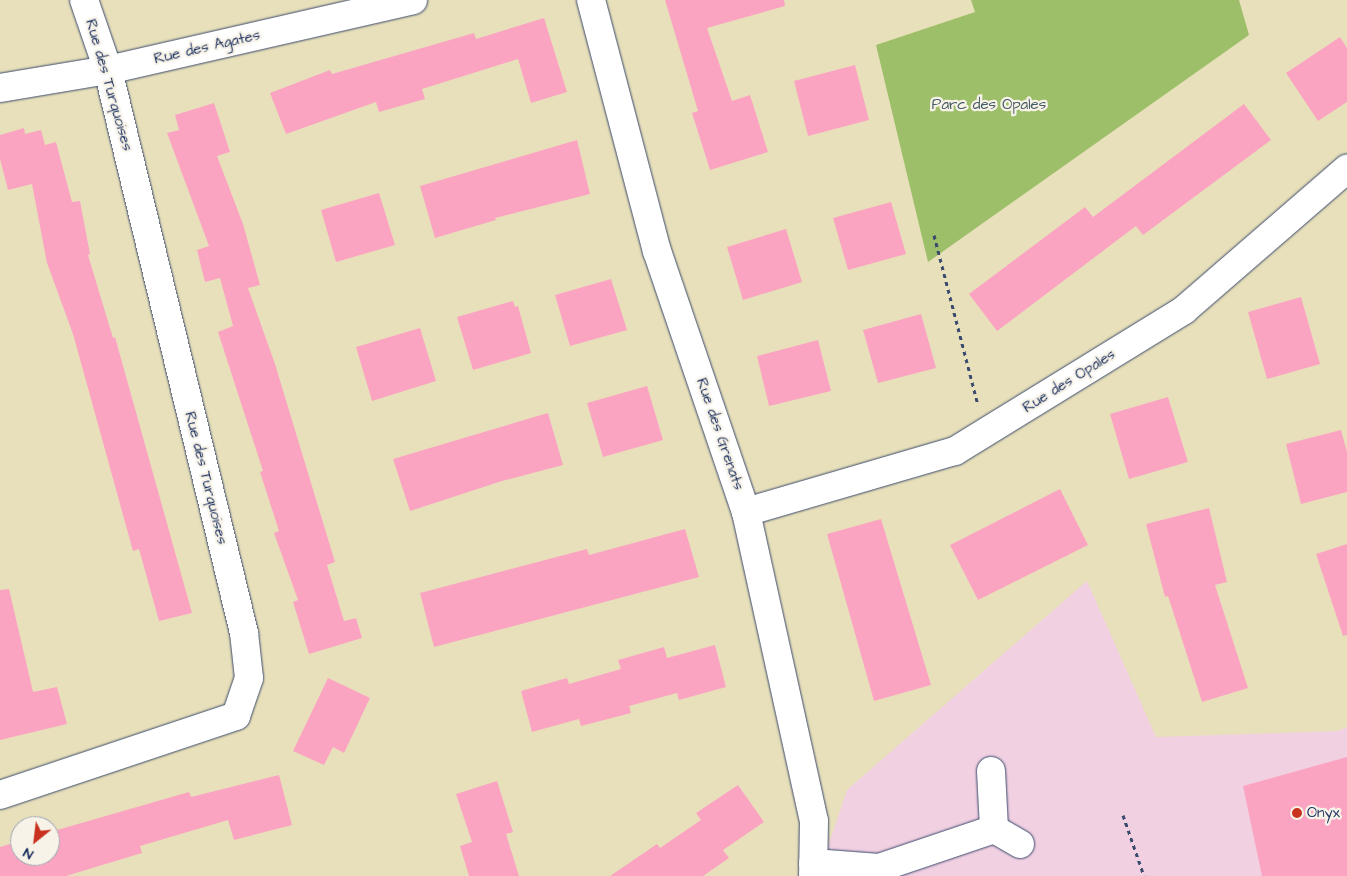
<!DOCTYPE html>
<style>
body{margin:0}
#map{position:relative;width:1347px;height:876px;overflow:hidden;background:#e8e0bb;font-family:"Architects Daughter",sans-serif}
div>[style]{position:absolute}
.built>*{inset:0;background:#f1d0e2}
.green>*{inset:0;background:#9dbf69}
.building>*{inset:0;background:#fba4c2}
.path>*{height:3px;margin-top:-1.5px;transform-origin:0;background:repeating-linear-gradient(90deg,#3a4a6c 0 4px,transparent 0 8px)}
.roads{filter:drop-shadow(0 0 1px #3a4a6c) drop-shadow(0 0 1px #3a4a6c)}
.minor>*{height:28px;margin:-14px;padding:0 14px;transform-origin:14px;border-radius:14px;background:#fff}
.dots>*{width:14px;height:14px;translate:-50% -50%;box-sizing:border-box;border:2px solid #f7f3e8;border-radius:50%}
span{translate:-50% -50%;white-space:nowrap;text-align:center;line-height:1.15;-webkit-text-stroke:4.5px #f7f3e8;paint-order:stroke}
.street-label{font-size:15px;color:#1b2f5e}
.park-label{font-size:15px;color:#425a61}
.poi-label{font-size:15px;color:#1b2f5e}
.left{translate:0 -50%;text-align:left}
.north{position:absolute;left:10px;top:816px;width:50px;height:50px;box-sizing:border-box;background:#f7f3e8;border:1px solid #9fa5b1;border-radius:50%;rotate:209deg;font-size:14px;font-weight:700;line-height:20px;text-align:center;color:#1b2f5e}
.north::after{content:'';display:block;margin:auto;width:18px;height:22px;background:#c8321e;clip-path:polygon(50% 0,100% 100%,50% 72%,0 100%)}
</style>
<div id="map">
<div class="built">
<div style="clip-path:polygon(1087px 581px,1156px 737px,1338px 731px,1347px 727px,1347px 876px,818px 876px,847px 790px)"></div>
</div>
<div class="green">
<div style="clip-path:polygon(971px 0,1239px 0,1249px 35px,928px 262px,876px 45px,975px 12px)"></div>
</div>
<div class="building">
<div style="clip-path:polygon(665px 0,784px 0,785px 6px,707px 28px,732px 101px,750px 95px,768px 152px,710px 170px,692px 113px,698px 111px)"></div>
<div style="clip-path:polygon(544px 18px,567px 92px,531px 103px,518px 59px,422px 89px,425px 99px,379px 112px,376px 102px,286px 134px,270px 93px,330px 70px,332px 74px,474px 33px,476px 39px)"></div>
<div style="clip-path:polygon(1340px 37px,1347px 48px,1347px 102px,1318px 121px,1286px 73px)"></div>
<div style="clip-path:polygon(855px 65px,869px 120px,808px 136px,794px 81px)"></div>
<div style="clip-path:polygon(214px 103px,230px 152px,217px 156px,243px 224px,260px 285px,248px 288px,275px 364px,335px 562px,327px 565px,344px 621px,356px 618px,362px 638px,309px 654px,293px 602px,298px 600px,274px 533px,279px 531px,260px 472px,263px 471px,218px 332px,233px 326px,220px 278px,205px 282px,197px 250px,209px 246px,167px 133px,179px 130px,175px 115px)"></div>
<div style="clip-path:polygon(1244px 104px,1271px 140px,1143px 235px,1136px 226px,997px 331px,969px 294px,1085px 207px,1093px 217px)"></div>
<div style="clip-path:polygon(24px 128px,25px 134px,41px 130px,45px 145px,56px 142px,72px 202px,80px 201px,90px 254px,88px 255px,113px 338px,115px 337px,192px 613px,159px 621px,139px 549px,133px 551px,73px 334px,47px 263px,32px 184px,8px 190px,0 159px,0 135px)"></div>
<div style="clip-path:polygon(577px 140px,590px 194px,495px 218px,496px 220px,435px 238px,420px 186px)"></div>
<div style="clip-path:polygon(379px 193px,395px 245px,336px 262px,321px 210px)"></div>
<div style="clip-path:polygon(891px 202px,906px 254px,848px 270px,833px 218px)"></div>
<div style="clip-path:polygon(786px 229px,802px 282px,743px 300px,727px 247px)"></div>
<div style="clip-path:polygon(611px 279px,627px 330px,570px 346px,555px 295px)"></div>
<div style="clip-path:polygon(1301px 297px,1320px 364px,1267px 379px,1248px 312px)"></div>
<div style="clip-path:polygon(513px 301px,515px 307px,518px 306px,531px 353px,473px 370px,457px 317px)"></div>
<div style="clip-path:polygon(921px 314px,936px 368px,878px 383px,863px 330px)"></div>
<div style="clip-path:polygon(420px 328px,436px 381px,372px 401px,356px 347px)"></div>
<div style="clip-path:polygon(818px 340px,831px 391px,769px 406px,757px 356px)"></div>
<div style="clip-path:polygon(647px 386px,663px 440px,603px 457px,587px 403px)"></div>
<div style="clip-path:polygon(1168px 397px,1188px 462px,1129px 479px,1110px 414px)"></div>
<div style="clip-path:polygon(548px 413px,563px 465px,502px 481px,410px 511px,393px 459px)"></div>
<div style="clip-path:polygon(1341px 430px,1347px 452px,1347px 492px,1301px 504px,1286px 444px)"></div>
<div style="clip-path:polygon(1060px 489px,1088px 545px,978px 600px,950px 545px)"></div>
<div style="clip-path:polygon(1209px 508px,1227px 582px,1215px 585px,1248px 688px,1202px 702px,1168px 596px,1165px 597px,1146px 524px)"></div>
<div style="clip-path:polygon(881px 519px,931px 685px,874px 701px,827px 534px)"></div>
<div style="clip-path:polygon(685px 529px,699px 577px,434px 647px,420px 593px,587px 549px,589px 555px)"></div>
<div style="clip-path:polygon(1347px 544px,1347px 635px,1343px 636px,1316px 554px)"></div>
<div style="clip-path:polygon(9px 589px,33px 692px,57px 687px,67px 724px,0 740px,0 590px)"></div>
<div style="clip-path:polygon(715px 645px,726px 687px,679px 700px,677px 693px,629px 706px,631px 713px,581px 726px,579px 719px,532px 732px,521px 691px,567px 678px,569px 684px,621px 669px,618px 660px,664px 647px,667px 658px)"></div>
<div style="clip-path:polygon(328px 678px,370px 698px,344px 753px,333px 747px,324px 765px,293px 751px)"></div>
<div style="clip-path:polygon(1347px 757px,1347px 876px,1262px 876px,1243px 786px)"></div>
<div style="clip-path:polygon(279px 775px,292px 825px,234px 840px,228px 820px,140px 846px,142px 853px,66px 876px,0 876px,0 847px,20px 841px,20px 856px,50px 856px,50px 832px,189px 792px,191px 797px)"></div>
<div style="clip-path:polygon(497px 781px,513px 832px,506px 834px,519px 876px,469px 876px,460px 846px,472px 842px,456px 794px)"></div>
<div style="clip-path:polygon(738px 785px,764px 822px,723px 850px,729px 858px,703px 876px,610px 876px,657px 844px,660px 848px,701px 820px,696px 813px)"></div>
</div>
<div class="path">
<div style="left:934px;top:235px;width:176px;rotate:75.5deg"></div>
<div style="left:1123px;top:815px;width:65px;rotate:71deg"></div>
</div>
<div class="roads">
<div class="minor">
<div style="left:591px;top:0;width:260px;rotate:75.3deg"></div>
<div style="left:657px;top:251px;width:276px;rotate:71.2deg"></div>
<div style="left:746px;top:512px;width:316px;rotate:77.6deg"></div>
<div style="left:814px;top:821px;width:55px;rotate:91deg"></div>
<div style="left:0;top:88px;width:109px;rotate:-9.5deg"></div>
<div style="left:108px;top:70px;width:313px;rotate:-12.9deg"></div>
<div style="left:746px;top:512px;width:218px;rotate:-16.3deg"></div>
<div style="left:955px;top:451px;width:269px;rotate:-31.6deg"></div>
<div style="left:1184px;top:310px;width:216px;rotate:-40.9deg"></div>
<div style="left:991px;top:771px;width:58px;rotate:87deg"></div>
<div style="left:994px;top:829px;width:30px;rotate:30deg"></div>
<div style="left:0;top:795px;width:249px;rotate:-18.5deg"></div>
<div style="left:236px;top:716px;width:40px;rotate:-71.1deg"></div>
<div style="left:249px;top:678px;width:45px;rotate:-96.3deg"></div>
<div style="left:244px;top:633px;width:579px;rotate:-103.58deg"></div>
<div style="left:108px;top:70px;width:74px;rotate:-108.9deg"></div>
<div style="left:813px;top:863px;width:66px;rotate:4.3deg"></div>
<div style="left:879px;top:868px;width:121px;rotate:-18.7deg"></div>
</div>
</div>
<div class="dots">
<div style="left:1297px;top:813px;background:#c8321e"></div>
</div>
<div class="street-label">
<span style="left:207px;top:47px;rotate:-13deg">Rue des Agates</span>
<span style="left:109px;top:85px;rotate:74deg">Rue des Turquoises</span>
<span style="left:1069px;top:381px;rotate:-32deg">Rue des Opales</span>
<span style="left:720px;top:434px;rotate:71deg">Rue des Grenats</span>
<span style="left:206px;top:478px;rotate:76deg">Rue des Turquoises</span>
</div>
<div class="park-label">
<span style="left:989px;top:105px">Parc des Opales</span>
</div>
<div class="poi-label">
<span class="left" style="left:1307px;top:813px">Onyx</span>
</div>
<div class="north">N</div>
</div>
